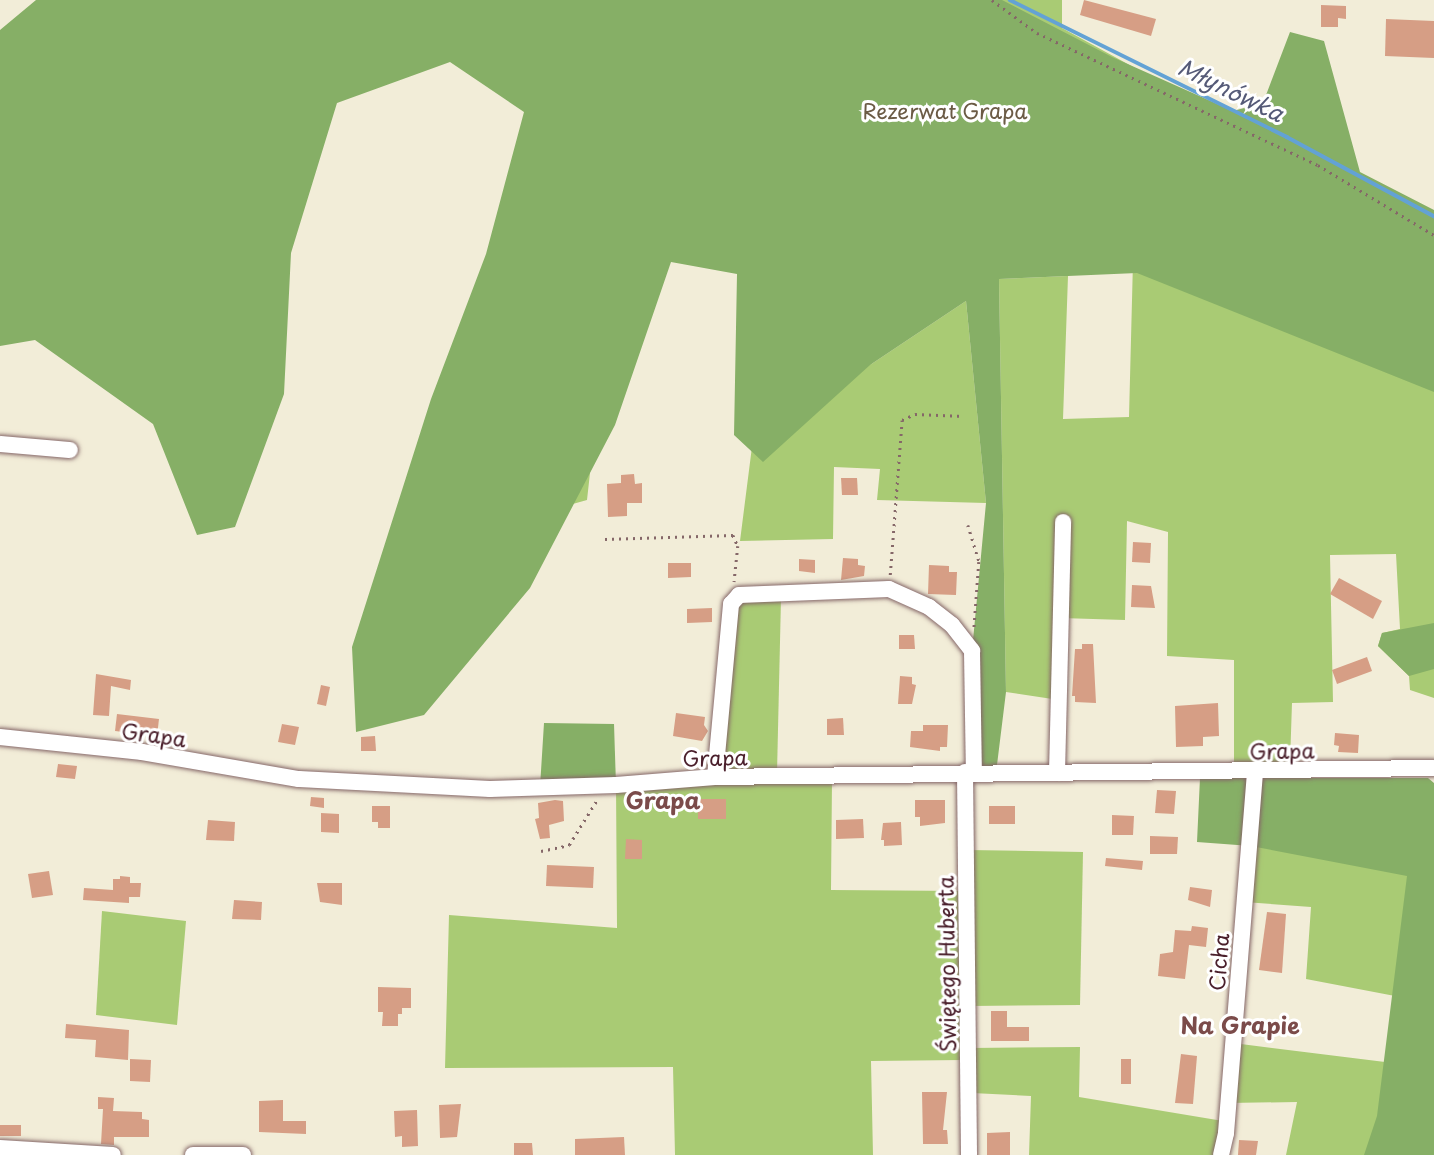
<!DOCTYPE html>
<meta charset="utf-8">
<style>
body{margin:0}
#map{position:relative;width:1434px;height:1155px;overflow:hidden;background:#f2edd8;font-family:"Playpen Sans",sans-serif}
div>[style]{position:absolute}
.green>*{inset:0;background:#a9cb74}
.forest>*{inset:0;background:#86af66}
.stream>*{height:3.5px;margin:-1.75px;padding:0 1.75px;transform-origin:1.75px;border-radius:1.75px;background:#63a2d5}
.building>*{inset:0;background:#d69e85}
.path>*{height:2.5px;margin-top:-1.25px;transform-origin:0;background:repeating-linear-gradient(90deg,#856768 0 2px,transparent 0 7px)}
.roads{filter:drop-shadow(0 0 2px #856768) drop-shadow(0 0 2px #856768)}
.minor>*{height:16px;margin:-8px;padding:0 8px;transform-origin:8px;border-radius:8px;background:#fff}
span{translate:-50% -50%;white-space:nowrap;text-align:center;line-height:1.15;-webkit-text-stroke:6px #fff;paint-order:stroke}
.park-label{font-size:21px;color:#6b5b45}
.street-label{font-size:21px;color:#4a1f2b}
.water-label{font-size:23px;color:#555a77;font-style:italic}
.neighbourhood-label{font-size:23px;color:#7b4b4a;font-weight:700}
</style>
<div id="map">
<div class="green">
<div style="clip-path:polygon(399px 0,1062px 0,1062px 28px,1261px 137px,1434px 212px,1434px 698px,1410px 690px,1409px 676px,1378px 646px,1382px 633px,1400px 629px,1396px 554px,1330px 555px,1333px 702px,1292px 703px,1290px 763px,1234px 764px,1234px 660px,1167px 656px,1168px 532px,1127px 521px,1125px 620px,1061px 618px,1059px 700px,1006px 692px,999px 279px,1068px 276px,1063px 419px,1129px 417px,1133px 261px,1011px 227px,870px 365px,966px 301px,986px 503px,877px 500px,880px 469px,834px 467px,833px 539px,740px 541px,768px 321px,695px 208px,597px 410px,587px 500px,562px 507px,545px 107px)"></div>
<div style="clip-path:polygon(781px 598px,777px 773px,719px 774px,738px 606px,742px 601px)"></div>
<div style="clip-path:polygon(832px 780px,831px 890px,962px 891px,962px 1060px,871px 1061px,873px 1155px,675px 1155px,673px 1067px,445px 1068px,449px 915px,617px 928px,616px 785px)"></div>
<div style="clip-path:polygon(1434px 783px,1434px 1155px,1286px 1155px,1297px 1102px,1228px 1103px,1233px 1043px,1385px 1062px,1395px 996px,1306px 979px,1311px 907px,1244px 902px,1255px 844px)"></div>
<div style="clip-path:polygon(968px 850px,1083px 852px,1080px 1005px,970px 1006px)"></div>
<div style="clip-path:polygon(102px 911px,186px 921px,177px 1025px,96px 1015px)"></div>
<div style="clip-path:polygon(1080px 1047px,1079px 1097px,1223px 1121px,1217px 1155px,1029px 1155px,1031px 1096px,972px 1093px,971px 1048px)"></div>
</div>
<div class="forest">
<div style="clip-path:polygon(36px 0,1002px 0,1112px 57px,1233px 111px,1263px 103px,1290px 32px,1324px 41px,1360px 172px,1434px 210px,1434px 392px,1137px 273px,999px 279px,1006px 692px,996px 773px,974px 773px,972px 651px,986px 503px,966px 301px,870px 365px,763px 462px,734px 435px,737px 274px,671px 262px,615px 425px,530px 588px,424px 715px,356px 732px,352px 647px,431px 399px,486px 254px,524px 112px,450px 62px,337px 103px,291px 253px,284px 394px,235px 527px,197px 535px,153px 424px,35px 340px,0 346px,0 30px)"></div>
<div style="clip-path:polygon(1434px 623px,1434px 669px,1409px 676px,1378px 646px,1382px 633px)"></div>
<div style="clip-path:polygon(544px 723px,614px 724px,616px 785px,540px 787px)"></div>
<div style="clip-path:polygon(1200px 778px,1428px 778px,1434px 783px,1434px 1155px,1364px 1155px,1377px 1116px,1407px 876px,1251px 846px,1197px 842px)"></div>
</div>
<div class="stream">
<div style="left:1010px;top:0;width:309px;rotate:26.3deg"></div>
<div style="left:1287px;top:137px;width:167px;rotate:28.3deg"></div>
</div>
<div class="building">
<div style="clip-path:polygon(1084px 0,1156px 19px,1151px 36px,1080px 15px)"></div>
<div style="clip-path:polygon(1321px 5px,1346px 6px,1346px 19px,1338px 18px,1338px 27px,1321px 27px)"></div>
<div style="clip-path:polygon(1386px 19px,1434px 21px,1434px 58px,1385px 56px)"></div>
<div style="clip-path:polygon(634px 474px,635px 484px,642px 483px,642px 503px,627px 503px,627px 516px,608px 517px,607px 484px,621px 483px,621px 475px)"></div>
<div style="clip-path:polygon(841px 478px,857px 478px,858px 495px,842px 495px)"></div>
<div style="clip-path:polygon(1133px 542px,1151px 543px,1150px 563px,1132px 562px)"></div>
<div style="clip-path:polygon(843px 558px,858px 559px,858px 565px,865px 566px,864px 576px,841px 580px)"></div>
<div style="clip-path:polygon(799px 559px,815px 560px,815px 573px,799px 571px)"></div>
<div style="clip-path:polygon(668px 563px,691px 563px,691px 577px,668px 578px)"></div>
<div style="clip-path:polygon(929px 565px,949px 566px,949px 572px,957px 572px,956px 595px,928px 594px)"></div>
<div style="clip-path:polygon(1339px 578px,1382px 601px,1373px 619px,1330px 594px)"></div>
<div style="clip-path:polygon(1132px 585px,1151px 586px,1155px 608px,1131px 607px)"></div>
<div style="clip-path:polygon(712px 608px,712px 622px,687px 623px,687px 609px)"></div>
<div style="clip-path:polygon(899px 635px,914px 635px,915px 649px,899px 649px)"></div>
<div style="clip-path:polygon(1082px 644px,1093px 644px,1096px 703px,1075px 702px,1075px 696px,1072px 696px,1075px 649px,1082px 649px)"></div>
<div style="clip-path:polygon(1367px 657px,1372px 671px,1337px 684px,1332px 670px)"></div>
<div style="clip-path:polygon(96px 674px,131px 680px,130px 690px,111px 686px,109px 716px,93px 715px)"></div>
<div style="clip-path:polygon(900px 676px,912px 677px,912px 684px,916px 685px,912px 704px,898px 704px)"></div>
<div style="clip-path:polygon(321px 685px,330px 687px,326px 706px,317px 704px)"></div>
<div style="clip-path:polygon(1218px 703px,1219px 736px,1203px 737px,1203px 746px,1176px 747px,1175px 706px)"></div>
<div style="clip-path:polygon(676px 713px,705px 717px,704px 725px,708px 731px,702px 741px,673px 736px)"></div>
<div style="clip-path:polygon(117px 714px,159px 719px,157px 736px,115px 731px)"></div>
<div style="clip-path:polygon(843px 718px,844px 735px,827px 735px,827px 719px)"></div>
<div style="clip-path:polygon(282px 724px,299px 727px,295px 745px,278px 742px)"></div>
<div style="clip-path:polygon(923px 725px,948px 725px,947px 747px,940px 747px,940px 751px,910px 747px,911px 731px,923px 731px)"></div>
<div style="clip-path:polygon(1335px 733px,1359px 735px,1358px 753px,1338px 752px,1339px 746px,1334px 745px)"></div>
<div style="clip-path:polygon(375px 736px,376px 751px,361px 751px,361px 737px)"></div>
<div style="clip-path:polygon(58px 764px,77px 766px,75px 779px,56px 777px)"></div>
<div style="clip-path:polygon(1157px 790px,1176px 791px,1174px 814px,1155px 813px)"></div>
<div style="clip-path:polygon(311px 797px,324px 798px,324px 808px,310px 806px)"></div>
<div style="clip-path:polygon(698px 799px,726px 799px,726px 819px,698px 819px)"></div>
<div style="clip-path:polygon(555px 800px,563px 801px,564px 821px,549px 825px,550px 838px,540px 839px,535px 819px,539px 818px,538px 803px)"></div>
<div style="clip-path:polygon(915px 800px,945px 800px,945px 823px,920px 826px,920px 817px,915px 817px)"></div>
<div style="clip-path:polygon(372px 806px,390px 806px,390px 828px,378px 828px,378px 822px,372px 822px)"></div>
<div style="clip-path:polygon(989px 806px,1015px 806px,1015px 824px,989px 824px)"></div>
<div style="clip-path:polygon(321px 813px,339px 814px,339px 833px,321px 832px)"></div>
<div style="clip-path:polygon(1112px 815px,1134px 816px,1133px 835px,1112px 835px)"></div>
<div style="clip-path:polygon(863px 819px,864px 838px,836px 839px,836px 820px)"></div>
<div style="clip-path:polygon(208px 820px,235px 822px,234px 841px,206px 840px)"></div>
<div style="clip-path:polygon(901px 822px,902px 845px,884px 846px,884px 840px,881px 840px,883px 823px)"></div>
<div style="clip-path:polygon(1150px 836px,1178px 837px,1177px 854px,1150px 854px)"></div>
<div style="clip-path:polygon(626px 839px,642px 840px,642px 859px,625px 859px)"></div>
<div style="clip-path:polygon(1106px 858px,1143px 861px,1142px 870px,1105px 866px)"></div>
<div style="clip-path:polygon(547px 865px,594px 867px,593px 888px,546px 886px)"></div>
<div style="clip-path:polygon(49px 871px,53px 895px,32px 898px,28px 874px)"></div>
<div style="clip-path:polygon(120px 876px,130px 877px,130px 883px,141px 883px,140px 897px,129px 897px,129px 903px,83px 900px,84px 888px,113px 890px,113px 879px,120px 879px)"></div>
<div style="clip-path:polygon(317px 883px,342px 883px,342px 905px,320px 902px)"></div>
<div style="clip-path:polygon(1190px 887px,1212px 890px,1210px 907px,1188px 900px)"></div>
<div style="clip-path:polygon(234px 900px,262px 902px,261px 920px,232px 919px)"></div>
<div style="clip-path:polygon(1267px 912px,1286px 914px,1282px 973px,1259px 970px)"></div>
<div style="clip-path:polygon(1192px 926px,1208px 928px,1206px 947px,1189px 945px,1185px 979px,1158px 976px,1160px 954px,1173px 952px,1175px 930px,1191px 931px)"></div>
<div style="clip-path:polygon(378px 987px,411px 988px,411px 1008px,402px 1008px,402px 1014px,398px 1014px,398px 1026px,382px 1026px,383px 1012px,378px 1012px)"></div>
<div style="clip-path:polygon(991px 1011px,1007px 1011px,1007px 1027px,1029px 1027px,1029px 1041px,991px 1041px)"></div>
<div style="clip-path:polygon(66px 1024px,129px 1030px,128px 1060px,95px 1057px,96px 1040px,65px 1038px)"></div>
<div style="clip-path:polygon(1181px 1054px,1197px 1056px,1193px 1104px,1175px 1103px)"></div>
<div style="clip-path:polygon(130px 1059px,151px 1060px,150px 1082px,130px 1081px)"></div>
<div style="clip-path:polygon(1121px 1059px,1131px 1059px,1131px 1084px,1121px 1084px)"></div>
<div style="clip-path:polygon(922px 1092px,947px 1092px,943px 1130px,947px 1130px,948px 1144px,923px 1144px)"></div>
<div style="clip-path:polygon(98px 1097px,114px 1098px,113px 1111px,142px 1112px,142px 1119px,149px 1120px,149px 1137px,114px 1137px,114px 1145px,101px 1144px,103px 1109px,98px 1109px)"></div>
<div style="clip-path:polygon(283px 1100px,283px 1121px,306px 1121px,306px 1134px,259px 1132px,259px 1101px)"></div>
<div style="clip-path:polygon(461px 1104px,457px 1137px,440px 1138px,439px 1105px)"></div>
<div style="clip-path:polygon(417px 1110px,418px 1146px,402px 1147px,402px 1136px,395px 1137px,394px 1111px)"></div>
<div style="clip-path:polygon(0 1125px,21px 1125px,21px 1136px,0 1136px)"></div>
<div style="clip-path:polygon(1010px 1132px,1010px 1155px,987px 1155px,987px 1133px)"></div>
<div style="clip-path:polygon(624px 1137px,625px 1155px,575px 1155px,575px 1139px)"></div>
<div style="clip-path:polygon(1239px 1140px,1258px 1141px,1256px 1155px,1238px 1155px)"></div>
<div style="clip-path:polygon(514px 1143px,532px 1143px,533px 1155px,514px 1155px)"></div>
</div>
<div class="path">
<div style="left:992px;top:0;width:56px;rotate:36.3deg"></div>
<div style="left:1037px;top:33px;width:310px;rotate:25.2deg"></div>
<div style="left:1318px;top:165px;width:135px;rotate:31.1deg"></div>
<div style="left:968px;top:525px;width:39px;rotate:73deg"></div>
<div style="left:979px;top:562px;width:68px;rotate:94.2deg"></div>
<div style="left:605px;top:539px;width:128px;rotate:-1.8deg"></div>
<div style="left:733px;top:535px;width:12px;rotate:66deg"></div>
<div style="left:738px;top:546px;width:36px;rotate:96deg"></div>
<div style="left:890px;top:575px;width:155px;rotate:-85.6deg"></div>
<div style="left:902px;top:420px;width:14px;rotate:-25deg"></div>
<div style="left:915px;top:414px;width:49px;rotate:2.3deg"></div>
<div style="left:541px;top:851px;width:29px;rotate:-12deg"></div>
<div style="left:569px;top:845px;width:53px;rotate:-58.1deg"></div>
</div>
<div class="roads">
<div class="minor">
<div style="left:0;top:444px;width:70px;rotate:4.9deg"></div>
<div style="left:0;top:737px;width:143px;rotate:6deg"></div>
<div style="left:142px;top:752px;width:159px;rotate:9.8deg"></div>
<div style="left:299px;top:779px;width:191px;rotate:3deg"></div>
<div style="left:490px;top:789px;width:126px;rotate:-1.8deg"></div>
<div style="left:616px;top:785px;width:99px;rotate:-4.6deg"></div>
<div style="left:715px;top:777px;width:719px;rotate:-0.72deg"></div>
<div style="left:965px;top:772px;width:383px;rotate:89.4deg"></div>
<div style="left:1057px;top:773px;width:251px;rotate:-88.6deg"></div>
<div style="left:715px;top:777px;width:174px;rotate:-84.7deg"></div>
<div style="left:731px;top:604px;width:12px;rotate:-48deg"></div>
<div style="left:739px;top:595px;width:150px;rotate:-2.3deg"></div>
<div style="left:889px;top:589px;width:44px;rotate:24.2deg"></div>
<div style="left:929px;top:607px;width:29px;rotate:38deg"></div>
<div style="left:952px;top:625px;width:33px;rotate:52deg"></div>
<div style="left:972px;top:651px;width:122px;rotate:89.1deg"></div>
<div style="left:0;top:1148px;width:113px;rotate:3.5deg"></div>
<div style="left:193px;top:1155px;width:50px"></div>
<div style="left:1221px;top:1155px;width:23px;rotate:-77deg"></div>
<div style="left:1226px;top:1133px;width:363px;rotate:-85.4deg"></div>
</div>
</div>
<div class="park-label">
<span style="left:945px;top:110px">Rezerwat Grapa</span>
</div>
<div class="street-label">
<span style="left:154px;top:734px;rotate:8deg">Grapa</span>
<span style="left:1282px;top:750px;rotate:-1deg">Grapa</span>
<span style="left:715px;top:757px;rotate:-1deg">Grapa</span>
<span style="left:1218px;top:962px;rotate:-85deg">Cicha</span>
<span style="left:946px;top:964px;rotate:-91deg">Świętego Huberta</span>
</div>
<div class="water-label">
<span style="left:1231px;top:90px;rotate:26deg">Młynówka</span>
</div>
<div class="neighbourhood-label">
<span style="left:663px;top:800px">Grapa</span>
<span style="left:1240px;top:1025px">Na Grapie</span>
</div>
</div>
